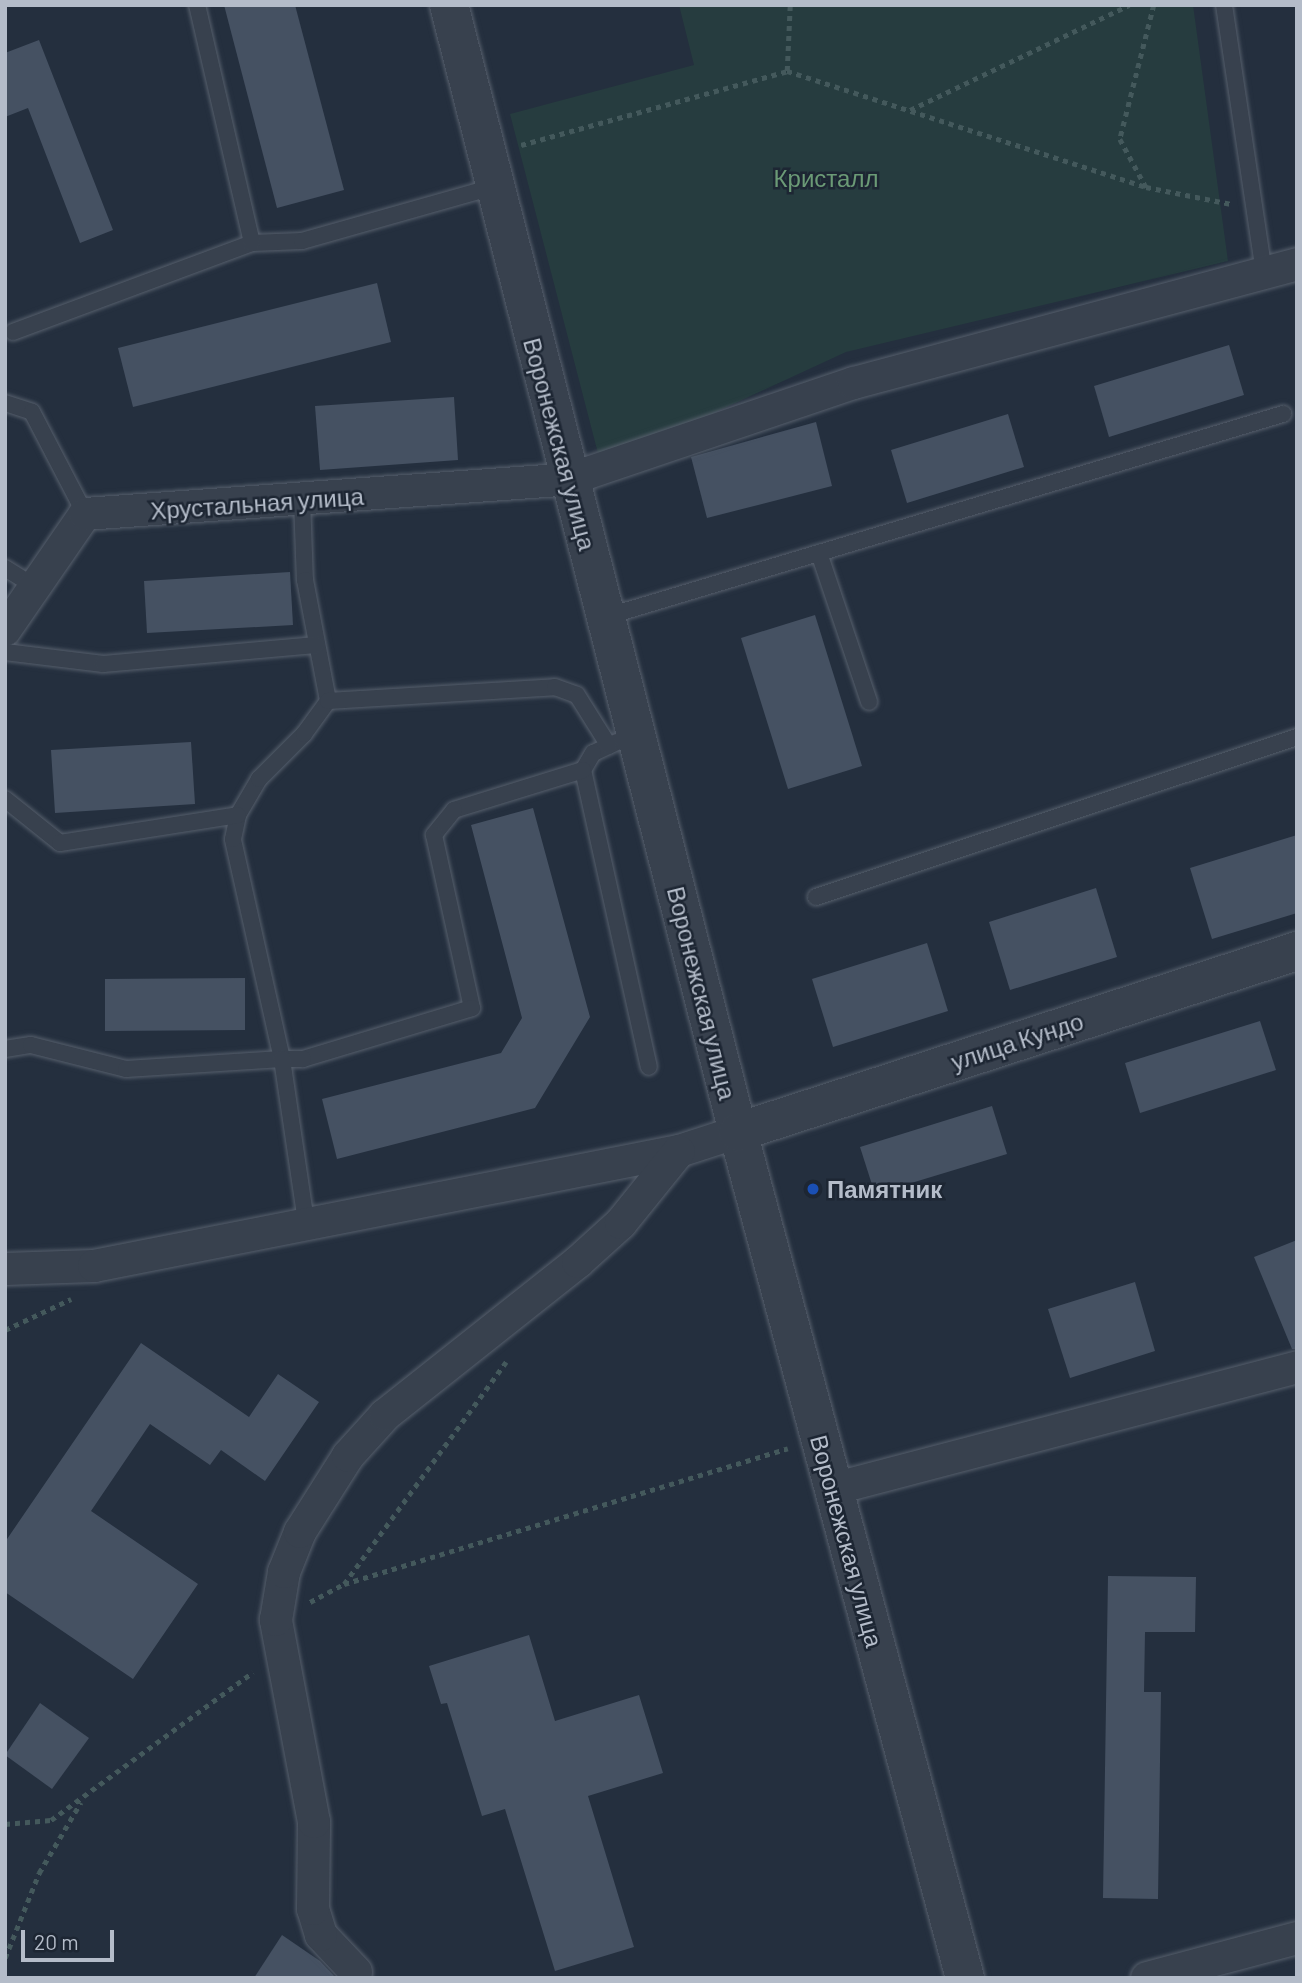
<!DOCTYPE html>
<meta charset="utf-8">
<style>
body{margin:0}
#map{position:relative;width:1302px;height:1983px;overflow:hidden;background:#242f3e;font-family:Barlow,sans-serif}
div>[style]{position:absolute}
.green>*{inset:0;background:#263c3f}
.building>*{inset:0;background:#455162}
.path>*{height:4.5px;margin-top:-2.25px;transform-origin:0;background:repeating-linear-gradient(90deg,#44595c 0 5px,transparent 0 10px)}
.roads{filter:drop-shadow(0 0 2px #565f6c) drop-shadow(0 0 2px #565f6c)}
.service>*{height:16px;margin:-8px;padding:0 8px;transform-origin:8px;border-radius:8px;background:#38414e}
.minor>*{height:32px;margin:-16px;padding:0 16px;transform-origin:16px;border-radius:16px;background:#38414e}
.tertiary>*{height:38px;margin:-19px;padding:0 19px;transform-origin:19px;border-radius:19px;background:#38414e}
.dots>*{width:19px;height:19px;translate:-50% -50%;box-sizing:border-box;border:4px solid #1d2633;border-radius:50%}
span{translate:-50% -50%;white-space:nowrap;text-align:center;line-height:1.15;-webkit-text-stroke:5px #1d2633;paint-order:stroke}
.park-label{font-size:24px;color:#6b9a76}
.street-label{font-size:24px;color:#b4bcc9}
.poi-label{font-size:24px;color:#b4bcc9;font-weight:700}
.left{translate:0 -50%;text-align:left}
.frame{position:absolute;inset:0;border:7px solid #b4bcc9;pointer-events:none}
.scale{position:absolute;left:21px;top:1930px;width:93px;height:32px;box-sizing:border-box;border:4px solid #b4bcc9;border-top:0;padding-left:9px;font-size:21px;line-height:24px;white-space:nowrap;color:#b4bcc9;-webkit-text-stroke:5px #1d2633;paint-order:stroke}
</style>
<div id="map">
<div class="green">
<div style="clip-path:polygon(679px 5px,1193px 5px,1228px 261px,846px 352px,601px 465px,510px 114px,694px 65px)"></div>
</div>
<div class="building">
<div style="clip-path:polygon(224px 5px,295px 5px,344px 190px,277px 208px)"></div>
<div style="clip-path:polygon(39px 40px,113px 230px,80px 243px,28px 108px,5px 117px,5px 53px)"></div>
<div style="clip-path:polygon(377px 283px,391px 342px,133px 407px,118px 348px)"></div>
<div style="clip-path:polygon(1229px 345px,1244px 395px,1109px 437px,1094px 386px)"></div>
<div style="clip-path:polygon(454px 397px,458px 460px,320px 470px,315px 406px)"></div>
<div style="clip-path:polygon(1008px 414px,1024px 467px,907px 503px,891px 450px)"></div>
<div style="clip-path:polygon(816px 422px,832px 486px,707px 518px,691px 457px)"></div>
<div style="clip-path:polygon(290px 572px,293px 625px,147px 633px,144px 581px)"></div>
<div style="clip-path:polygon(815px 615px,862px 766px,788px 789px,741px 638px)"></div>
<div style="clip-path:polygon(191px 742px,195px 804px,55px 813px,51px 750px)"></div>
<div style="clip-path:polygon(533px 808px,590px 1017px,535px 1108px,337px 1159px,322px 1099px,501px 1053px,522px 1018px,471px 825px)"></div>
<div style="clip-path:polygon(1297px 835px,1297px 913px,1212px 939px,1190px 868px)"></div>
<div style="clip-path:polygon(1096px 888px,1117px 957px,1010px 990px,989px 922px)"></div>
<div style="clip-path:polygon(927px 943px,948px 1011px,833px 1047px,812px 979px)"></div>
<div style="clip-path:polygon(245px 978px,245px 1030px,105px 1031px,105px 979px)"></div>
<div style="clip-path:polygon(1260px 1021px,1276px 1070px,1140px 1113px,1125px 1063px)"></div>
<div style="clip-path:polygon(992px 1106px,1007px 1154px,875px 1194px,860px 1147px)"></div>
<div style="clip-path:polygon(1297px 1240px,1297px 1349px,1292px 1349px,1254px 1257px)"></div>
<div style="clip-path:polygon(1135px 1282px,1155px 1351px,1070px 1378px,1048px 1309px)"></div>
<div style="clip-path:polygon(141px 1343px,249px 1417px,278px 1374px,319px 1402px,265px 1481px,221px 1450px,210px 1465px,150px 1424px,91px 1511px,198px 1584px,133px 1679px,5px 1592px,5px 1542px)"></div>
<div style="clip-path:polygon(1108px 1576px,1196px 1577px,1195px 1632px,1145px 1632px,1144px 1692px,1161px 1692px,1158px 1899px,1103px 1898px)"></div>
<div style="clip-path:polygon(529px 1635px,555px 1721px,639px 1695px,663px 1773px,588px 1796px,634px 1947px,555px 1971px,505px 1809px,482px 1816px,447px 1703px,441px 1704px,429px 1666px)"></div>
<div style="clip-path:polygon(40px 1703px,89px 1738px,52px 1789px,5px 1755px)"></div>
<div style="clip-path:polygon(282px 1935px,320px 1961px,336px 1978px,254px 1978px)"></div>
</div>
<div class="path">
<div style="left:1154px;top:5px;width:138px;rotate:104.2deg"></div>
<div style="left:1120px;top:139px;width:55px;rotate:61.6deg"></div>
<div style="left:1146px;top:187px;width:87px;rotate:11.3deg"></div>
<div style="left:787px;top:71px;width:377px;rotate:17.9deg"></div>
<div style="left:910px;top:110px;width:243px;rotate:-25.6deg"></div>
<div style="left:521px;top:145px;width:276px;rotate:-15.5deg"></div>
<div style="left:787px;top:71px;width:66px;rotate:-87.4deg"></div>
<div style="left:5px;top:1330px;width:73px;rotate:-25.2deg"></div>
<div style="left:344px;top:1584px;width:464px;rotate:-17deg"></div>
<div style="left:310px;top:1602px;width:38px;rotate:-28deg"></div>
<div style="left:344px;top:1584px;width:275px;rotate:-53.9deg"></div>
<div style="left:5px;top:1824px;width:46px;rotate:-5deg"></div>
<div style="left:51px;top:1820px;width:250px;rotate:-36.2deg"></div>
<div style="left:5px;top:1958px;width:92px;rotate:-68.2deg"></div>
<div style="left:39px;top:1873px;width:82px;rotate:-59.4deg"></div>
</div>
<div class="roads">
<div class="service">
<div style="left:1224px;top:5px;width:271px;rotate:81.5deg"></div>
<div style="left:252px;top:243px;width:50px;rotate:-2.3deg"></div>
<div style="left:302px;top:241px;width:198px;rotate:-15.8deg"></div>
<div style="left:13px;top:332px;width:255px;rotate:-20.4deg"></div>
<div style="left:252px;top:243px;width:244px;rotate:-103deg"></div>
<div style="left:5px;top:403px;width:28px;rotate:18deg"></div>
<div style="left:32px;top:412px;width:115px;rotate:62.5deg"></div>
<div style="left:302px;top:500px;width:80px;rotate:87.9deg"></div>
<div style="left:305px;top:580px;width:123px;rotate:79.2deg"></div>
<div style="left:819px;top:553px;width:157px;rotate:71.4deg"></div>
<div style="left:5px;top:568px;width:36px;rotate:32deg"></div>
<div style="left:605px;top:617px;width:708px;rotate:-16.67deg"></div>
<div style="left:5px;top:652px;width:99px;rotate:7deg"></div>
<div style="left:103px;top:664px;width:214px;rotate:-5.1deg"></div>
<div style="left:617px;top:742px;width:26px;rotate:155deg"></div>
<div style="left:593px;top:753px;width:20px;rotate:120deg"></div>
<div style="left:583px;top:770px;width:304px;rotate:77.5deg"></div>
<div style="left:583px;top:770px;width:135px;rotate:162.8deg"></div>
<div style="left:454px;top:810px;width:32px;rotate:129deg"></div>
<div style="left:434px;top:835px;width:177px;rotate:77.6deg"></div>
<div style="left:472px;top:1008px;width:177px;rotate:163.2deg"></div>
<div style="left:303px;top:1059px;width:21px;rotate:180deg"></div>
<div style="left:282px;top:1059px;width:225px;rotate:-102.6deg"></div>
<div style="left:233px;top:839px;width:25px;rotate:-78deg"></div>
<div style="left:238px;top:815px;width:42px;rotate:-59.7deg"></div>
<div style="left:259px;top:779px;width:64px;rotate:-45deg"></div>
<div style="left:304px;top:734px;width:41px;rotate:-54deg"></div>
<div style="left:328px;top:701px;width:227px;rotate:-3.5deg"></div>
<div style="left:555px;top:687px;width:23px;rotate:20deg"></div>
<div style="left:577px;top:695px;width:60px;rotate:57.9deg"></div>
<div style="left:5px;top:799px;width:70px;rotate:38.7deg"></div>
<div style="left:60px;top:843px;width:180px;rotate:-8.9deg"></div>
<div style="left:816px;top:897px;width:507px;rotate:-18.4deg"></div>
<div style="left:5px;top:1049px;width:26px;rotate:-9deg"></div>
<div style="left:31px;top:1045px;width:98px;rotate:14.2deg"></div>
<div style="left:126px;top:1069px;width:156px;rotate:-3.7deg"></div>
<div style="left:282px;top:1059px;width:164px;rotate:81.6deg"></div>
</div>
<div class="minor">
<div style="left:5px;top:630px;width:141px;rotate:-55.4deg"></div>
<div style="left:85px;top:514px;width:486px;rotate:-4.1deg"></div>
<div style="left:570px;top:479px;width:300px;rotate:-18.7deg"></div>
<div style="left:854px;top:383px;width:459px;rotate:-15deg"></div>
<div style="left:5px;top:1269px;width:89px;rotate:-1.9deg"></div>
<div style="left:94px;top:1266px;width:596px;rotate:-11.12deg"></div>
<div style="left:679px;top:1151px;width:62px;rotate:-17.9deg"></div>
<div style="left:833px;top:1489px;width:480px;rotate:-14.7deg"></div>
<div style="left:356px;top:1972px;width:51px;rotate:-133.4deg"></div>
<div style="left:321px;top:1935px;width:27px;rotate:-107deg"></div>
<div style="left:313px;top:1909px;width:87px;rotate:-89.3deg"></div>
<div style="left:314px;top:1822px;width:206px;rotate:-100.7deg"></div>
<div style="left:276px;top:1620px;width:49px;rotate:-80.5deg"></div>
<div style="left:284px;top:1572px;width:43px;rotate:-68.2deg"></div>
<div style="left:300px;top:1532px;width:90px;rotate:-57.7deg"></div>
<div style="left:348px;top:1456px;width:55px;rotate:-47.9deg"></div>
<div style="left:385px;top:1415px;width:246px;rotate:-38.4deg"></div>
<div style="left:578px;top:1262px;width:58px;rotate:-42.2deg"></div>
<div style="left:621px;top:1223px;width:92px;rotate:-51.1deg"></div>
<div style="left:1147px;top:1978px;width:155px;rotate:-14.9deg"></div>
</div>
<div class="tertiary">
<div style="left:449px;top:5px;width:1163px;rotate:75.62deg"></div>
<div style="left:738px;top:1132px;width:876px;rotate:74.98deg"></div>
<div style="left:738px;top:1132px;width:588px;rotate:-17.94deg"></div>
</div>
</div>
<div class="dots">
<div style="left:813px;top:1189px;background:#1a4fb4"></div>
</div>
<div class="park-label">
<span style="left:826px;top:178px">Кристалл</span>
</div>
<div class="street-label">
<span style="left:560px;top:444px;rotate:75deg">Воронежская улица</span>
<span style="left:257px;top:503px;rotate:-4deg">Хрустальная улица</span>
<span style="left:702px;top:993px;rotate:76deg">Воронежская улица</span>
<span style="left:1017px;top:1041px;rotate:-18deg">улица Кундо</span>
<span style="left:847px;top:1541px;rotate:75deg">Воронежская улица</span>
</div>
<div class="poi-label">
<span class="left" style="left:827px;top:1189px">Памятник</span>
</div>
<div class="frame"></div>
<div class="scale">20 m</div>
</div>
